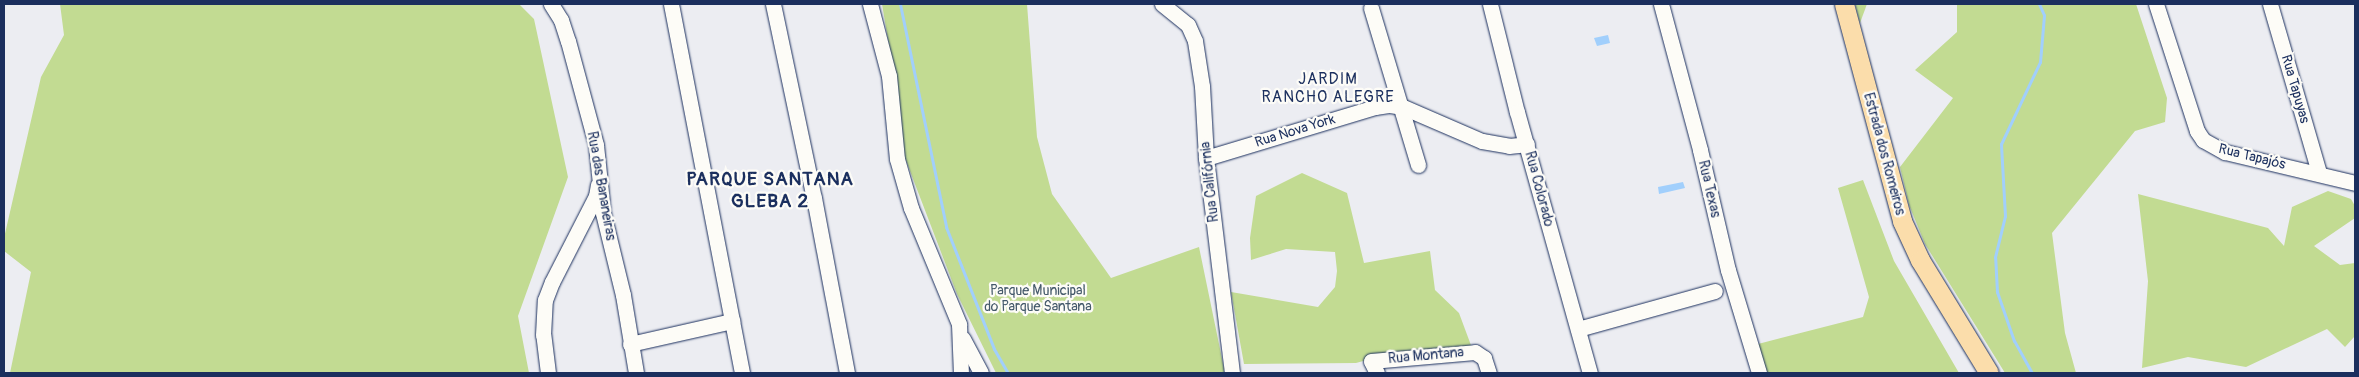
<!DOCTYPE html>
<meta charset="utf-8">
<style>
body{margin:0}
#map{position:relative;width:2359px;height:377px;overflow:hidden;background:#ecedf2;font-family:Pangolin,sans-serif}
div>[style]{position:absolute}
.green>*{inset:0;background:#c2db92}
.water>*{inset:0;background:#a1cffc}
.stream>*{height:3px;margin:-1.5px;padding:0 1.5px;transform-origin:1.5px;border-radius:1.5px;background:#a1cffc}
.roads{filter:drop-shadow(0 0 1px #1b2f5e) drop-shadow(0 0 1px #1b2f5e)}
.minor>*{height:15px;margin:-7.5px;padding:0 7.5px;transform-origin:7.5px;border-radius:7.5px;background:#fdfcf7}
.major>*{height:19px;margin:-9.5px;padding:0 9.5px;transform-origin:9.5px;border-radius:9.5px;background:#fbddab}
span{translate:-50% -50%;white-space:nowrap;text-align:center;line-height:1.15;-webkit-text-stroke:4.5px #fdfcf7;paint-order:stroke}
.street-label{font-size:14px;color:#1b2f5e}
.park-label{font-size:14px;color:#455a6b}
.quarter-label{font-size:16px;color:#1b2f5e;letter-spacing:1px}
.district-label{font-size:19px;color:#1b2f5e;font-weight:700;letter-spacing:1px}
.frame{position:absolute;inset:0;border:5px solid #1b2f5e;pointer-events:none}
</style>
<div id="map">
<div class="green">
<div style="clip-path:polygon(60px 4px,519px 4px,534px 19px,568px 177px,518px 316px,529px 373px,10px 373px,31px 272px,4px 251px,4px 238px,41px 77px,64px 35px)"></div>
<div style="clip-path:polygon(882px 4px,1027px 4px,1037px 137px,1052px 194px,1111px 278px,1199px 247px,1225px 373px,996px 373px,957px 294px,897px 137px,889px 46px)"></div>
<div style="clip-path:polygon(1855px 4px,1867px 4px,1860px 23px)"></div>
<div style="clip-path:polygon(1957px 4px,2136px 4px,2167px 98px,2165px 122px,2135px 131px,2052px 233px,2065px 333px,2076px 373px,2005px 373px,1925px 244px,1909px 205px,1900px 167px,1953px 98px,1915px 70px,1957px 32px)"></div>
<div style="clip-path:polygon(1302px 173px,1347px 193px,1364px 263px,1430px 251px,1435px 290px,1459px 313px,1472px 348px,1381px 356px,1356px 363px,1244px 364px,1231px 292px,1318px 307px,1335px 287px,1337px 271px,1335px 252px,1286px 249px,1251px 260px,1250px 238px,1256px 196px)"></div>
<div style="clip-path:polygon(1863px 180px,1894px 261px,1959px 373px,1767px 373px,1758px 344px,1863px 317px,1869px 297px,1838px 188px)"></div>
<div style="clip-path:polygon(2328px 191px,2351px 199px,2355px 206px,2355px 218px,2314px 246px,2340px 265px,2355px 263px,2355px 336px,2345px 347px,2327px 329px,2246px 367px,2188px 357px,2142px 368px,2148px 281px,2138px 194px,2268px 228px,2284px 246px,2292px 207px)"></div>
</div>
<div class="water">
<div style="clip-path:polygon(1608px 35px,1610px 43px,1597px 46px,1594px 38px)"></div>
<div style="clip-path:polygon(1683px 182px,1685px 188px,1659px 194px,1658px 187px)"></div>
</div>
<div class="stream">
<div style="left:900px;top:4px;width:228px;rotate:78.3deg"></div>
<div style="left:946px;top:227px;width:131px;rotate:68.5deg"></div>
<div style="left:994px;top:349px;width:28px;rotate:60deg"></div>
<div style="left:2032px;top:373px;width:37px;rotate:-119deg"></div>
<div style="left:2014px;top:341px;width:52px;rotate:-109.1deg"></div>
<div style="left:1997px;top:292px;width:35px;rotate:-93deg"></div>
<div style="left:1995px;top:257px;width:42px;rotate:-76.3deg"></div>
<div style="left:2005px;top:216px;width:72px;rotate:-93.2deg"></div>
<div style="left:2001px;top:144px;width:91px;rotate:-64.6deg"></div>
<div style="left:2040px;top:62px;width:47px;rotate:-85.1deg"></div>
<div style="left:2044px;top:15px;width:12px;rotate:-114deg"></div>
</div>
<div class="roads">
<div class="minor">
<div style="left:551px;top:4px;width:19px;rotate:58deg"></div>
<div style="left:561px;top:20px;width:22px;rotate:72deg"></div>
<div style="left:568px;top:41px;width:108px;rotate:74.9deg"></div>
<div style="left:596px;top:145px;width:68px;rotate:84.1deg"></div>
<div style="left:603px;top:213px;width:84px;rotate:76.3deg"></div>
<div style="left:623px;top:295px;width:79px;rotate:80.5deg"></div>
<div style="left:671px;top:4px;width:376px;rotate:79.1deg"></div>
<div style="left:773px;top:4px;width:198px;rotate:78.1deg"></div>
<div style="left:814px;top:198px;width:178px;rotate:79.3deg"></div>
<div style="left:870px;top:4px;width:74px;rotate:75.2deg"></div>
<div style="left:889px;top:76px;width:83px;rotate:84.5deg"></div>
<div style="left:897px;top:159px;width:51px;rotate:74.1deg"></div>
<div style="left:911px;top:208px;width:126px;rotate:67.5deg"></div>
<div style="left:959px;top:324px;width:49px;rotate:87.7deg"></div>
<div style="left:1162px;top:4px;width:33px;rotate:39deg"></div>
<div style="left:1188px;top:25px;width:17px;rotate:66deg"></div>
<div style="left:1195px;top:41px;width:46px;rotate:81.2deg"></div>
<div style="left:1202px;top:86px;width:72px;rotate:86.8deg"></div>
<div style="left:1206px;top:158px;width:217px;rotate:83.1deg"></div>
<div style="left:1490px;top:4px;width:111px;rotate:76deg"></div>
<div style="left:1517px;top:112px;width:271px;rotate:74.4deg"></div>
<div style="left:1661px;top:4px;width:151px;rotate:75deg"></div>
<div style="left:1700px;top:150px;width:123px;rotate:76.9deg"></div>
<div style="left:1728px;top:270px;width:108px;rotate:73.2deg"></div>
<div style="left:2156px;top:4px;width:133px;rotate:72.1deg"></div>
<div style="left:2197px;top:131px;width:11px;rotate:56deg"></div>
<div style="left:2203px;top:140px;width:25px;rotate:29deg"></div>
<div style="left:2225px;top:152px;width:134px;rotate:13.4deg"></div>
<div style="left:2270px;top:4px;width:176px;rotate:73.8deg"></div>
<div style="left:1371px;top:8px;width:164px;rotate:73.3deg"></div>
<div style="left:1206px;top:158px;width:177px;rotate:-16.8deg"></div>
<div style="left:1375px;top:107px;width:15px;rotate:-8deg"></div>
<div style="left:1390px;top:105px;width:13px;rotate:9deg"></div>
<div style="left:1403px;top:107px;width:86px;rotate:23.3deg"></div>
<div style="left:1482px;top:141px;width:27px;rotate:10deg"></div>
<div style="left:1509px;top:146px;width:18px;rotate:-6deg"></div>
<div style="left:1578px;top:329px;width:142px;rotate:-15.5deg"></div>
<div style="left:963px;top:339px;width:38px;rotate:62deg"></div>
<div style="left:630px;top:344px;width:105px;rotate:-12.7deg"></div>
<div style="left:548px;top:373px;width:38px;rotate:-97deg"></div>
<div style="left:543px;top:335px;width:35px;rotate:-87deg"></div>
<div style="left:545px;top:300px;width:19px;rotate:-69deg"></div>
<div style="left:552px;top:282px;width:97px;rotate:-62.9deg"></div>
<div style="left:596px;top:196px;width:11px;rotate:-80deg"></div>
<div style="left:1377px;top:373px;width:13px;rotate:-117deg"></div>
<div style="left:1371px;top:361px;width:104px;rotate:-4.9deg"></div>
<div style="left:1475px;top:352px;width:11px;rotate:34deg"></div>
<div style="left:1484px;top:358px;width:16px;rotate:72deg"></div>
</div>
<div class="major">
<div style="left:1844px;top:4px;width:225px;rotate:75deg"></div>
<div style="left:1902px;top:221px;width:43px;rotate:65.2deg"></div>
<div style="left:1920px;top:260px;width:132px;rotate:58.6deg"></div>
</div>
</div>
<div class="street-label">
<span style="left:2295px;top:89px;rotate:74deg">Rua Tapuyas</span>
<span style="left:1295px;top:131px;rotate:-17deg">Rua Nova York</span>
<span style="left:1884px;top:154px;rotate:75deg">Estrada dos Romeiros</span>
<span style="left:2252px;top:157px;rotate:14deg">Rua Tapajós</span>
<span style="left:1210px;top:182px;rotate:-96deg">Rua Califórnia</span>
<span style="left:601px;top:186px;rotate:80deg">Rua das Bananeiras</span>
<span style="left:1539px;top:189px;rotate:75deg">Rua Colorado</span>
<span style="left:1709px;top:189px;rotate:77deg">Rua Texas</span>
<span style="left:1426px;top:356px;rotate:-5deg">Rua Montana</span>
</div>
<div class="park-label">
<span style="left:1038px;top:299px">Parque Municipal<br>do Parque Santana</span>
</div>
<div class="quarter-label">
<span style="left:1328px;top:88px">JARDIM<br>RANCHO ALEGRE</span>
</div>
<div class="district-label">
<span style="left:770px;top:191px">PARQUE SANTANA<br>GLEBA 2</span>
</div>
<div class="frame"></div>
</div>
